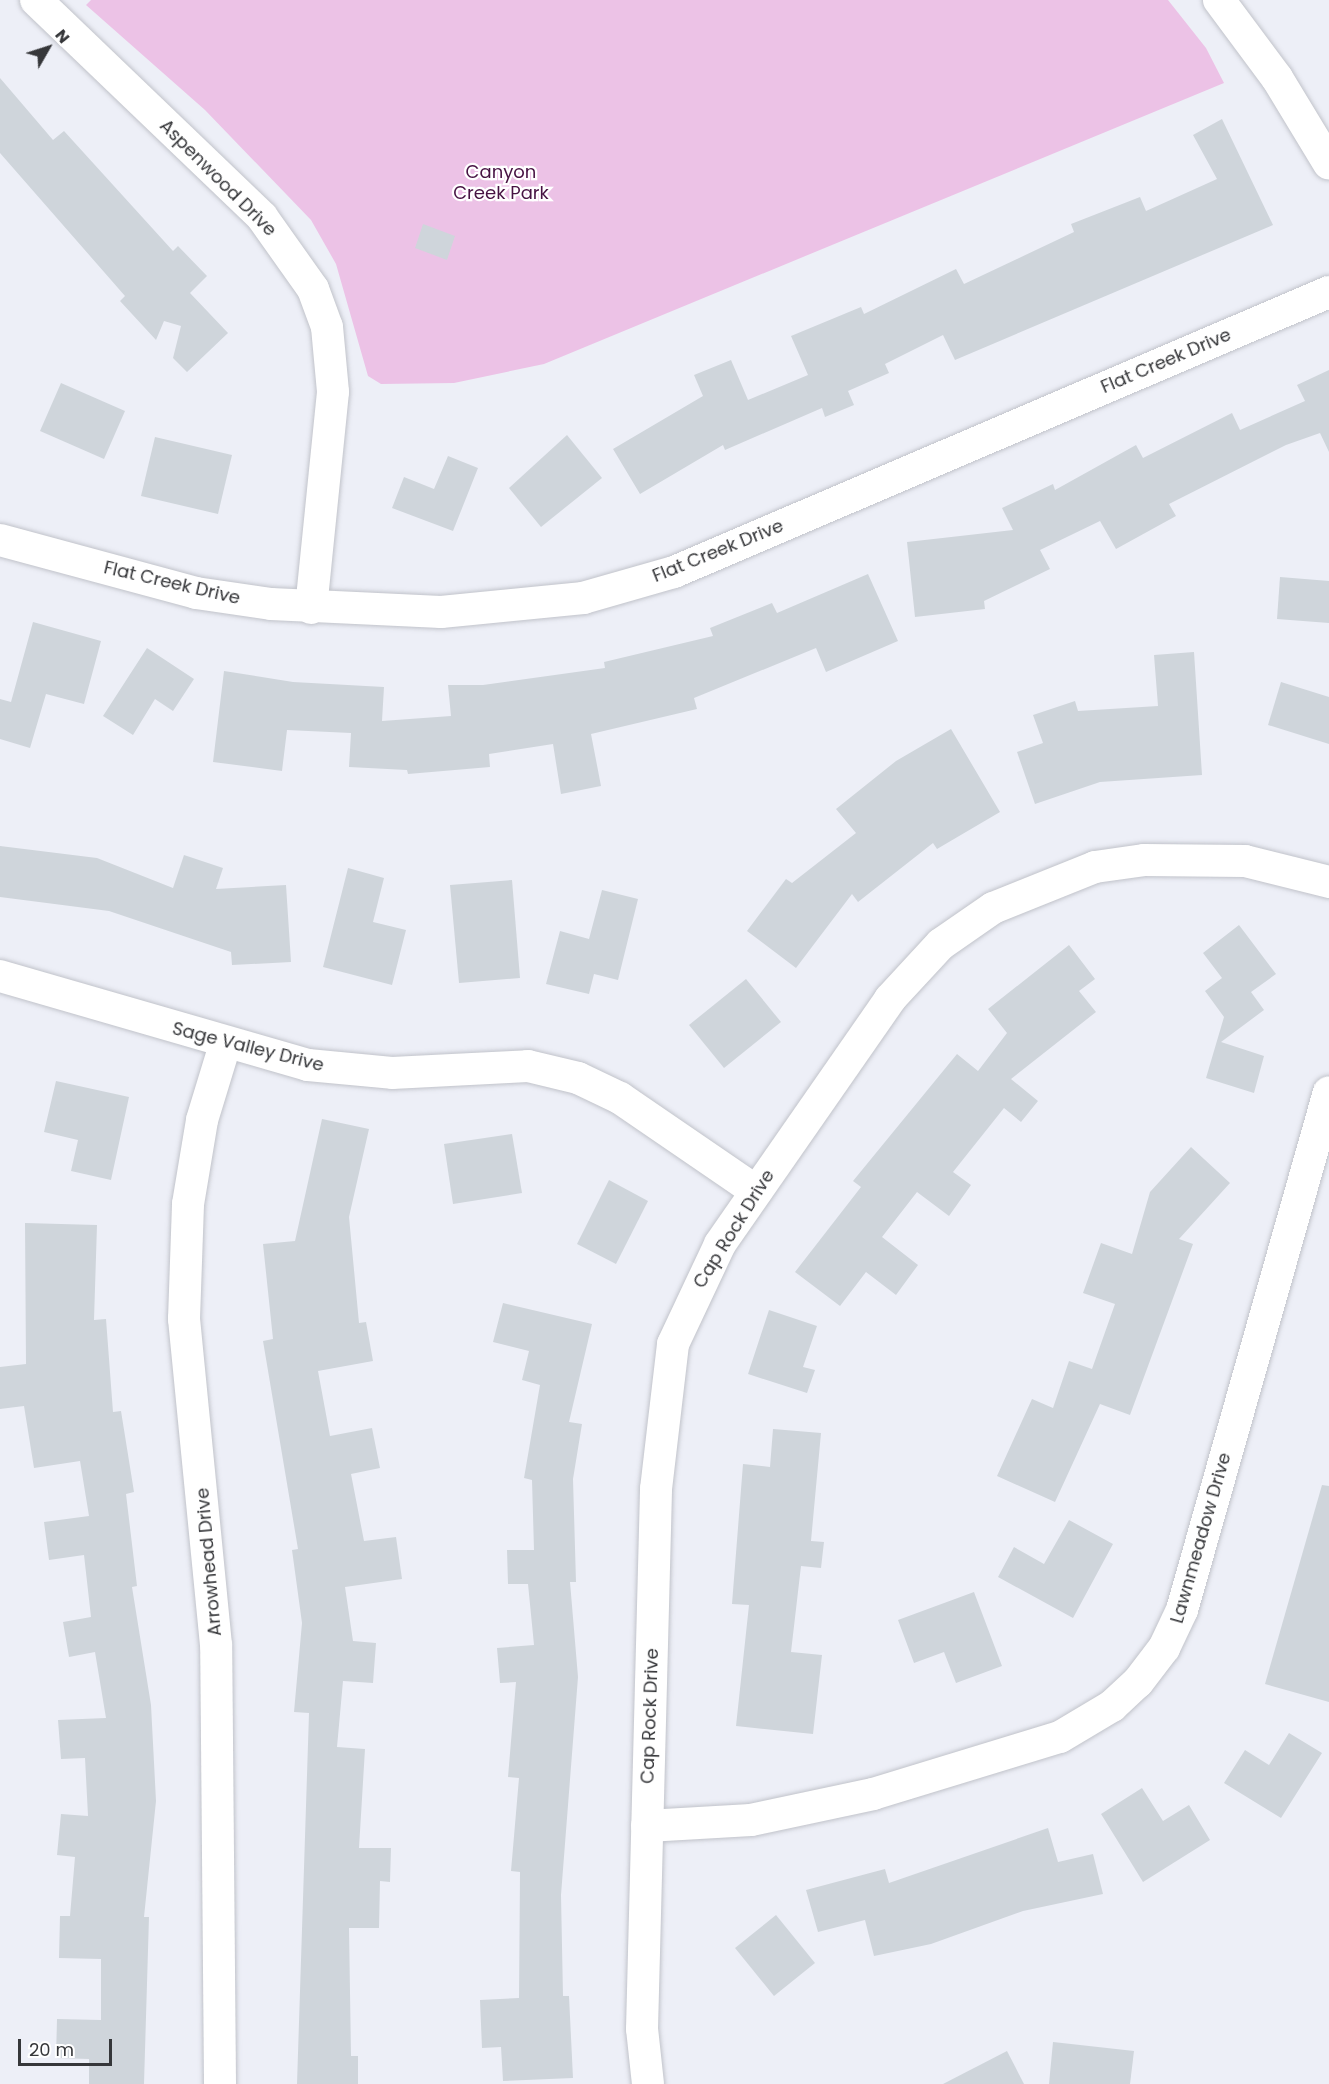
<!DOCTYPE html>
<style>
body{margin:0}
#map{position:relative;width:1329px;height:2084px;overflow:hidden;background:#edeff7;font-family:Poppins,sans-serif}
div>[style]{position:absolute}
.green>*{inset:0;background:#ecc2e6}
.building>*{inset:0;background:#cfd5db}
.roads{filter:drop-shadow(0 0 2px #c1c3ca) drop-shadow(0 0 2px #c1c3ca)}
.minor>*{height:32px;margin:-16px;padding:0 16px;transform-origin:16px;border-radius:16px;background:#fff}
span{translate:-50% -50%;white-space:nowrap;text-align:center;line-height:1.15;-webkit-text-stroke:4.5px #fff;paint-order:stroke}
.park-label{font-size:18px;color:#471343}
.street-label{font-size:18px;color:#36373a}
.north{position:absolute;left:18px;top:18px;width:60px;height:60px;-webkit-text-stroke:4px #fff;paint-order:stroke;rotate:51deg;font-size:16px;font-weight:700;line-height:24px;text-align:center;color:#36373a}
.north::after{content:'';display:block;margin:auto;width:21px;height:27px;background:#36373a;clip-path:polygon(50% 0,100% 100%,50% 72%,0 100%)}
.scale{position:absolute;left:18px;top:2039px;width:94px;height:27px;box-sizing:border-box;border:3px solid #36373a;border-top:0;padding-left:8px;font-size:18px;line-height:21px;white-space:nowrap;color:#36373a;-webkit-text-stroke:4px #fff;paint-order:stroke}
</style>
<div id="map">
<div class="green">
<div style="clip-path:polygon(91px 0,1168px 0,1206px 48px,1224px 83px,544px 364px,454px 383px,381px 384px,368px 376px,336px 264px,311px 220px,205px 110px,86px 5px)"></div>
</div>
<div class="building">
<div style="clip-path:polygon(0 78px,53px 140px,64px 131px,173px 251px,178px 246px,207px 276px,190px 293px,228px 333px,187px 372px,173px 358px,181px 326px,164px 321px,156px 340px,120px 301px,125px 296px,0 153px)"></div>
<div style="clip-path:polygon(1222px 119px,1273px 225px,955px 360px,943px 335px,885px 364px,889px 373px,848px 391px,854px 405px,825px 417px,822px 408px,725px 450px,723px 445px,640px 494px,613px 449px,703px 396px,694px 375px,731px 360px,748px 400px,808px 375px,791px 336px,861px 307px,864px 314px,956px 269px,964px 284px,1074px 232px,1071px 224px,1140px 197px,1146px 211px,1217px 179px,1193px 135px)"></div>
<div style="clip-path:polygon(423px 224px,455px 236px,447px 260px,415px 248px)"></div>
<div style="clip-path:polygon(1329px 370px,1329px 452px,1320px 433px,1286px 445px,1169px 504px,1176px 516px,1116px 549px,1100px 521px,1040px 550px,1050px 569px,984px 601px,985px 609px,915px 617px,907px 542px,1013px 530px,1002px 508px,1053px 484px,1055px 490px,1136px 445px,1143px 458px,1232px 413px,1240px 430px,1305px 401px,1297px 385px)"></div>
<div style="clip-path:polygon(61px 383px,125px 411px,104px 459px,40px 431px)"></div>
<div style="clip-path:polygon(567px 435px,602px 478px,541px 527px,509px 488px)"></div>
<div style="clip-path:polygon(155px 437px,232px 455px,218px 514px,141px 496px)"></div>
<div style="clip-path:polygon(448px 456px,478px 468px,453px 531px,392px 508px,404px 477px,434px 489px)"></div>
<div style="clip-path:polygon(868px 574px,898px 641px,826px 672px,816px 648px,694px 698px,697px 709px,591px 734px,601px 786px,561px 794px,553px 744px,489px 754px,490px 767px,408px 774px,407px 770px,349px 767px,351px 733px,287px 730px,282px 771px,213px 762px,224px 671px,293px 682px,384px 687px,382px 721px,451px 716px,448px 685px,483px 685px,605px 668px,604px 662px,713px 636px,710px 628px,772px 603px,777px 613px)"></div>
<div style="clip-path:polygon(1280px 577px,1329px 581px,1329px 623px,1277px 619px)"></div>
<div style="clip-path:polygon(33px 622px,101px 641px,84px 704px,46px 694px,30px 748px,0 739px,0 699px,11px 702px)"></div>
<div style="clip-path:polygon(147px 648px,194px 679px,173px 711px,155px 699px,133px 735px,103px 716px)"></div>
<div style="clip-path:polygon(1194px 652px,1202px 775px,1100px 782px,1035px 804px,1017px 752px,1043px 743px,1033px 715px,1075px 701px,1078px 711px,1158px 706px,1154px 655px)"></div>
<div style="clip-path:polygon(1281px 682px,1329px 697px,1329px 744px,1268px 725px)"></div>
<div style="clip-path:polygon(951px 729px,1000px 812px,937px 849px,933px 843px,858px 902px,852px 894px,796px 968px,747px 931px,786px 879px,792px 883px,856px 833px,836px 809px,896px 761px)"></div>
<div style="clip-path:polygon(0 846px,97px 858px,173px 888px,184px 855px,223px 868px,216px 889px,286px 885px,291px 962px,232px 965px,231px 952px,109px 911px,0 897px)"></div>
<div style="clip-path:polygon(348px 868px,384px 878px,373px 922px,406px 930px,392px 985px,323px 967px)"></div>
<div style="clip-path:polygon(512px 880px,520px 978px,459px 983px,450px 885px)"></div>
<div style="clip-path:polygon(602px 890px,638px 899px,618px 980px,594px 974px,589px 994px,546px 984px,560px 931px,589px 939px)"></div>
<div style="clip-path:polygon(1239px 925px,1276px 974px,1251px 992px,1264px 1010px,1221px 1042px,1264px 1056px,1254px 1093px,1206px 1078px,1224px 1017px,1205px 991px,1222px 978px,1203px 953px)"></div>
<div style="clip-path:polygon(1069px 945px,1095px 979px,1079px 991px,1096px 1012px,1011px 1079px,1038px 1101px,1021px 1122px,1004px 1108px,953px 1172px,971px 1185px,949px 1216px,917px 1192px,882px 1237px,918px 1265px,896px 1295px,866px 1272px,840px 1306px,795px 1272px,861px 1187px,853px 1181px,957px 1054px,978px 1071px,1007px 1033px,988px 1009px)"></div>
<div style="clip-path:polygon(746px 979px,781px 1022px,724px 1068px,689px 1025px)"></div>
<div style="clip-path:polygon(56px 1081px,129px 1097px,111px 1180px,71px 1171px,78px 1140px,44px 1132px)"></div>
<div style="clip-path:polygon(322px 1119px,369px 1129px,349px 1217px,359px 1323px,366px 1322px,373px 1361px,318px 1371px,330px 1436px,372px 1428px,380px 1468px,351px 1474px,364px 1541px,396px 1537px,402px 1579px,345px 1587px,353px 1641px,376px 1643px,373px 1683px,343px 1681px,337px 1747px,365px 1749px,359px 1848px,391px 1848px,390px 1882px,380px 1881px,379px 1928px,349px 1928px,351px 2056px,358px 2056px,358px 2084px,297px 2084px,309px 1713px,294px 1712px,302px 1623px,292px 1550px,298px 1549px,263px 1341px,273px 1339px,263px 1244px,295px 1241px)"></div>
<div style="clip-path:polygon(512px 1134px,522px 1193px,453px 1204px,444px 1144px)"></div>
<div style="clip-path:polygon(1191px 1147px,1230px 1183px,1179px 1239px,1193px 1244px,1130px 1415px,1100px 1404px,1055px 1502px,997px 1476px,1032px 1399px,1053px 1408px,1069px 1361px,1092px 1369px,1115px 1304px,1083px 1293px,1101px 1243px,1132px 1254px,1150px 1192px)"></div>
<div style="clip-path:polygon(609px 1180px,648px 1201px,616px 1264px,577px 1244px)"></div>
<div style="clip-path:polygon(25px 1223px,97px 1225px,94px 1320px,106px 1319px,113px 1412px,121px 1411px,134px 1492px,126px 1494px,137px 1586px,132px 1587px,151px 1705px,156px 1801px,144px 1917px,149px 1917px,144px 2084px,89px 2084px,89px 2059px,56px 2058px,57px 2019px,101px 2020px,101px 1959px,59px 1958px,60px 1916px,70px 1916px,75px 1857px,57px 1855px,61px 1814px,88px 1816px,85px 1758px,61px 1759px,58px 1720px,106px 1718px,95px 1652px,69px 1657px,63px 1622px,91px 1617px,84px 1555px,49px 1560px,44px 1522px,89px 1516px,80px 1461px,34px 1468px,24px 1406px,0 1409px,0 1367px,26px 1364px)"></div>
<div style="clip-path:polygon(503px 1303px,592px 1324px,569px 1422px,582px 1424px,573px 1479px,576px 1582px,570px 1582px,578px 1677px,561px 1895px,563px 1996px,569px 1996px,573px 2078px,503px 2081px,501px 2047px,482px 2048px,480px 2000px,519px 1998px,520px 1872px,511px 1871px,519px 1778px,508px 1777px,516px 1682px,500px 1683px,497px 1648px,534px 1645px,528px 1584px,508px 1584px,507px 1550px,534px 1550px,532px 1480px,524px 1478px,540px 1385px,522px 1380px,529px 1351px,493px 1342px)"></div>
<div style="clip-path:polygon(769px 1310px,817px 1326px,803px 1367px,815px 1370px,807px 1393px,748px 1374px)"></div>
<div style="clip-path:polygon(773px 1429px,821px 1433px,811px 1541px,824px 1542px,821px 1568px,801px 1566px,791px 1652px,822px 1655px,813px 1734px,736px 1726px,749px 1605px,732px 1604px,743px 1464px,770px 1467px)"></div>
<div style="clip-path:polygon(1322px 1485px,1329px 1486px,1329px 1702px,1265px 1684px)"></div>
<div style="clip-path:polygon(1069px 1520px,1113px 1544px,1073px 1618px,998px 1577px,1014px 1547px,1044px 1564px)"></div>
<div style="clip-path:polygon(974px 1592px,1002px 1666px,956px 1683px,944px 1652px,914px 1663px,898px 1620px)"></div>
<div style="clip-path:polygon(1289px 1733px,1322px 1753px,1281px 1818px,1224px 1783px,1245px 1750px,1269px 1765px)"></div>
<div style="clip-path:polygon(1142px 1788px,1163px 1821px,1189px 1805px,1210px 1840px,1143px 1882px,1101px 1814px)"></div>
<div style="clip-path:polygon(1048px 1828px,1058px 1862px,1093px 1854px,1103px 1894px,1023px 1911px,931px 1944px,874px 1956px,865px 1920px,818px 1932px,806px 1890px,885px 1869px,889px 1883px)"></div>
<div style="clip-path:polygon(776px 1915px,815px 1963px,774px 1996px,735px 1948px)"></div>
<div style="clip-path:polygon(1053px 2042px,1134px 2051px,1130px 2084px,1049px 2084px)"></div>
<div style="clip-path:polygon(1007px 2051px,1024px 2084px,943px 2084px)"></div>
</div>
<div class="roads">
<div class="minor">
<div style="left:36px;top:0;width:313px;rotate:43.8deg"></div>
<div style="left:262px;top:217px;width:88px;rotate:54.7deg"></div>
<div style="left:313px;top:289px;width:40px;rotate:69.8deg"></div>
<div style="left:327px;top:327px;width:65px;rotate:84.7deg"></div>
<div style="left:333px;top:392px;width:217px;rotate:95.8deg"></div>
<div style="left:1219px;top:0;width:97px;rotate:53.4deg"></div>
<div style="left:1277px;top:78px;width:100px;rotate:58.8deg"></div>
<div style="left:0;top:540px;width:203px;rotate:15.1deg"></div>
<div style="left:196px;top:593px;width:76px;rotate:8.3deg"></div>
<div style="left:271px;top:604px;width:170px;rotate:2.7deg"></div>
<div style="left:441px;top:612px;width:143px;rotate:-5.6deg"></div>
<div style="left:583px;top:598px;width:95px;rotate:-15.9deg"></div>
<div style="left:674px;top:572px;width:712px;rotate:-23.15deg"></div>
<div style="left:0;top:976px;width:321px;rotate:16.1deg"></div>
<div style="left:308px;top:1065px;width:84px;rotate:5.4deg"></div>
<div style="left:392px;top:1073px;width:136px;rotate:-2.9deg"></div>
<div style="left:528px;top:1066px;width:51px;rotate:13.5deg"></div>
<div style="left:578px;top:1078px;width:47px;rotate:25.5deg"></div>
<div style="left:620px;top:1098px;width:165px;rotate:34.4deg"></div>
<div style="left:647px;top:1826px;width:104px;rotate:-3.3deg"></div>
<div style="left:751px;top:1820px;width:125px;rotate:-12deg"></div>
<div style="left:873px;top:1794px;width:195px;rotate:-17deg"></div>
<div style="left:1060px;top:1737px;width:61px;rotate:-30.8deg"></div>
<div style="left:1112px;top:1706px;width:35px;rotate:-43deg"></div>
<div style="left:1138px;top:1682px;width:43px;rotate:-52.6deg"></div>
<div style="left:1164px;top:1648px;width:42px;rotate:-64.7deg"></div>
<div style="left:1182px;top:1610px;width:538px;rotate:-74.16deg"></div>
<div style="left:220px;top:2084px;width:439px;rotate:-90.5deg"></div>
<div style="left:216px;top:1645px;width:328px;rotate:-95.6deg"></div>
<div style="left:184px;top:1319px;width:115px;rotate:-88deg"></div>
<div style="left:188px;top:1204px;width:85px;rotate:-80.5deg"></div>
<div style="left:202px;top:1120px;width:78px;rotate:-73deg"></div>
<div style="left:648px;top:2084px;width:55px;rotate:-96.2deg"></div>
<div style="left:642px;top:2029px;width:540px;rotate:-88.51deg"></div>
<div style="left:656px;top:1489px;width:146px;rotate:-83.3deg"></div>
<div style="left:673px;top:1344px;width:110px;rotate:-64.8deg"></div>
<div style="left:720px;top:1244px;width:298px;rotate:-55.2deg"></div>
<div style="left:890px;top:999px;width:75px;rotate:-47.2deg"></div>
<div style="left:941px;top:944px;width:63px;rotate:-34.7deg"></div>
<div style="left:993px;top:908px;width:110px;rotate:-21.9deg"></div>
<div style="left:1095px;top:867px;width:49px;rotate:-8.1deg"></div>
<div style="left:1144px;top:860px;width:101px;rotate:0.6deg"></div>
<div style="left:1245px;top:861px;width:87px;rotate:14deg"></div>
</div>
</div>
<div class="park-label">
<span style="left:501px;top:183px">Canyon<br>Creek Park</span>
</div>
<div class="street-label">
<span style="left:218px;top:178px;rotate:45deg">Aspenwood Drive</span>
<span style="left:1166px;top:361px;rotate:-23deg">Flat Creek Drive</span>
<span style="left:718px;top:551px;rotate:-22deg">Flat Creek Drive</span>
<span style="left:172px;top:583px;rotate:13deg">Flat Creek Drive</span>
<span style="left:248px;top:1047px;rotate:14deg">Sage Valley Drive</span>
<span style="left:734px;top:1229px;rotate:-58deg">Cap Rock Drive</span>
<span style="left:1201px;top:1538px;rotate:-74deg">Lawnmeadow Drive</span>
<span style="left:209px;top:1562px;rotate:-95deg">Arrowhead Drive</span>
<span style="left:650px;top:1716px;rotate:-88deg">Cap Rock Drive</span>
</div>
<div class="north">N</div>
<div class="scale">20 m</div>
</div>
